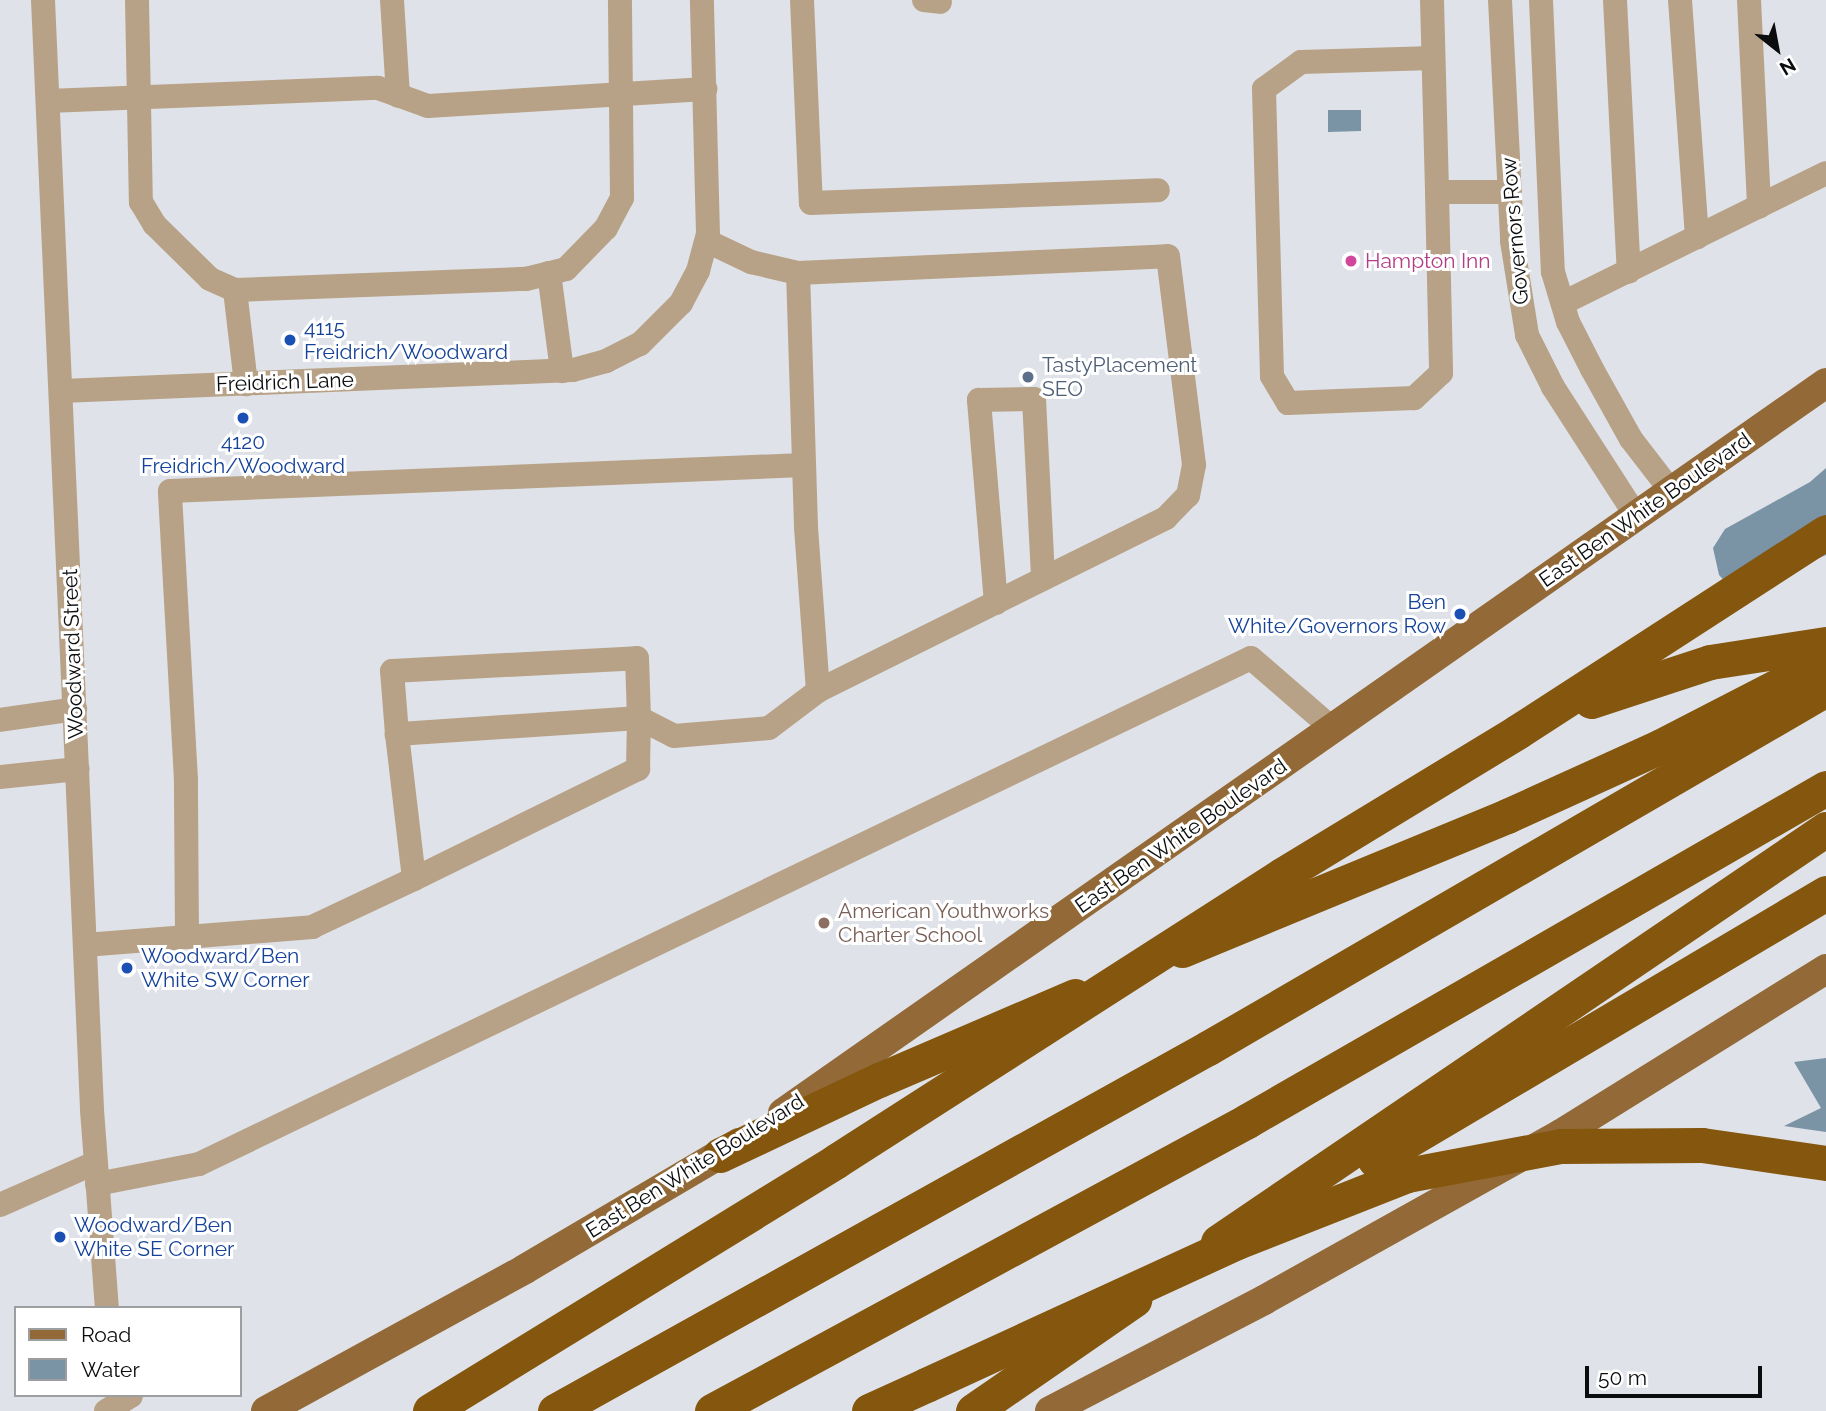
<!DOCTYPE html>
<style>
body{margin:0}
#map{position:relative;width:1826px;height:1411px;overflow:hidden;background:#dfe3e9;font-family:Raleway,sans-serif}
div>[style]{position:absolute}
.water>*{inset:0;background:#7a94a6}
.minor>*{height:24px;margin:-12px;padding:0 12px;transform-origin:12px;border-radius:12px;background:#b8a287}
.major>*{height:30px;margin:-15px;padding:0 15px;transform-origin:15px;border-radius:15px;background:#936a37}
.highway>*{height:35px;margin:-17.5px;padding:0 17.5px;transform-origin:17.5px;border-radius:17.5px;background:#84560e}
.highway-bridge>*{height:35px;margin:-17.5px;padding:0 17.5px;transform-origin:17.5px;border-radius:17.5px;background:#84560e}
.dots>*{width:19px;height:19px;translate:-50% -50%;box-sizing:border-box;border:4px solid #fff;border-radius:50%}
span{translate:-50% -50%;white-space:nowrap;text-align:center;line-height:1.15;-webkit-text-stroke:6px #fff;paint-order:stroke}
.street-label{font-size:21px;color:#0a0c0e}
.hotel-label{font-size:21px;color:#b23c85}
.left{translate:0 -50%;text-align:left}
.transit-label{font-size:21px;color:#164399}
.right{translate:-100% -50%;text-align:right}
.service-label{font-size:21px;color:#4e5e75}
.education-label{font-size:21px;color:#785e54}
.legend{position:absolute;left:14px;top:1306px;width:228px;height:91px;box-sizing:border-box;background:#fff;border:2px solid #9d9e9f;margin:0;padding:9px 12px;list-style:none;font-size:21px;color:#0a0c0e}
.legend li{display:flex;align-items:center;gap:14px;height:35px}
.legend b{width:35px;border:2px solid #9d9e9f}
.north{position:absolute;left:1742px;top:14px;width:70px;height:70px;-webkit-text-stroke:5px #fff;paint-order:stroke;rotate:149deg;font-size:19px;font-weight:700;line-height:28px;text-align:center;color:#0a0c0e}
.north::after{content:'';display:block;margin:auto;width:24px;height:32px;background:#0a0c0e;clip-path:polygon(50% 0,100% 100%,50% 72%,0 100%)}
.scale{position:absolute;left:1585px;top:1366px;width:177px;height:32px;box-sizing:border-box;border:4px solid #0a0c0e;border-top:0;padding-left:9px;font-size:21px;line-height:24px;white-space:nowrap;color:#0a0c0e;-webkit-text-stroke:5px #fff;paint-order:stroke}
</style>
<div id="map">
<div class="water">
<div style="clip-path:polygon(1361px 110px,1361px 131px,1328px 132px,1328px 110px)"></div>
<div style="clip-path:polygon(1826px 468px,1826px 555px,1737px 594px,1719px 575px,1713px 548px,1725px 529px,1810px 482px)"></div>
<div style="clip-path:polygon(1826px 1058px,1826px 1132px,1784px 1126px,1821px 1108px,1794px 1062px)"></div>
</div>
<div class="minor">
<div style="left:43px;top:0;width:1111px;rotate:87.47deg"></div>
<div style="left:92px;top:1110px;width:199px;rotate:85.7deg"></div>
<div style="left:137px;top:0;width:202px;rotate:88.9deg"></div>
<div style="left:141px;top:202px;width:26px;rotate:59deg"></div>
<div style="left:154px;top:224px;width:78px;rotate:44.5deg"></div>
<div style="left:210px;top:279px;width:27px;rotate:24deg"></div>
<div style="left:235px;top:290px;width:291px;rotate:-2.2deg"></div>
<div style="left:526px;top:279px;width:41px;rotate:-14deg"></div>
<div style="left:566px;top:269px;width:57px;rotate:-45.7deg"></div>
<div style="left:606px;top:228px;width:34px;rotate:-62deg"></div>
<div style="left:622px;top:198px;width:198px;rotate:-90.6deg"></div>
<div style="left:392px;top:0;width:96px;rotate:86.4deg"></div>
<div style="left:802px;top:0;width:203px;rotate:87.5deg"></div>
<div style="left:811px;top:203px;width:347px;rotate:-2.1deg"></div>
<div style="left:924px;top:0;width:16px;rotate:7deg"></div>
<div style="left:1432px;top:0;width:192px;rotate:88.5deg"></div>
<div style="left:1437px;top:192px;width:181px;rotate:88.7deg"></div>
<div style="left:1441px;top:373px;width:37px;rotate:137deg"></div>
<div style="left:1414px;top:398px;width:126px;rotate:177.7deg"></div>
<div style="left:1288px;top:403px;width:31px;rotate:-121deg"></div>
<div style="left:1272px;top:376px;width:287px;rotate:-91.6deg"></div>
<div style="left:1264px;top:89px;width:46px;rotate:-36.1deg"></div>
<div style="left:1301px;top:62px;width:132px;rotate:-1.7deg"></div>
<div style="left:1500px;top:0;width:241px;rotate:87.1deg"></div>
<div style="left:1512px;top:241px;width:95px;rotate:80.9deg"></div>
<div style="left:1527px;top:335px;width:58px;rotate:63.4deg"></div>
<div style="left:1553px;top:387px;width:153px;rotate:57.2deg"></div>
<div style="left:1541px;top:0;width:272px;rotate:87.5deg"></div>
<div style="left:1553px;top:272px;width:52px;rotate:73.3deg"></div>
<div style="left:1568px;top:322px;width:53px;rotate:62.9deg"></div>
<div style="left:1592px;top:369px;width:80px;rotate:60.9deg"></div>
<div style="left:1631px;top:439px;width:66px;rotate:52.4deg"></div>
<div style="left:1615px;top:0;width:272px;rotate:87.1deg"></div>
<div style="left:1680px;top:0;width:238px;rotate:85.9deg"></div>
<div style="left:1749px;top:0;width:207px;rotate:87.2deg"></div>
<div style="left:48px;top:101px;width:330px;rotate:-2.3deg"></div>
<div style="left:378px;top:88px;width:53px;rotate:19.8deg"></div>
<div style="left:428px;top:106px;width:278px;rotate:-3.5deg"></div>
<div style="left:1437px;top:192px;width:73px"></div>
<div style="left:707px;top:241px;width:49px;rotate:25.5deg"></div>
<div style="left:751px;top:262px;width:48px;rotate:13.2deg"></div>
<div style="left:798px;top:273px;width:370px;rotate:-2.6deg"></div>
<div style="left:1168px;top:256px;width:211px;rotate:82.9deg"></div>
<div style="left:1194px;top:465px;width:31px;rotate:101deg"></div>
<div style="left:1188px;top:495px;width:32px;rotate:134deg"></div>
<div style="left:1166px;top:518px;width:389px;rotate:153.6deg"></div>
<div style="left:818px;top:691px;width:165px;rotate:-94.2deg"></div>
<div style="left:806px;top:526px;width:253px;rotate:-91.8deg"></div>
<div style="left:549px;top:273px;width:99px;rotate:82.4deg"></div>
<div style="left:235px;top:290px;width:95px;rotate:83.3deg"></div>
<div style="left:1563px;top:303px;width:293px;rotate:-26.3deg"></div>
<div style="left:62px;top:391px;width:511px;rotate:-2.35deg"></div>
<div style="left:573px;top:370px;width:34px;rotate:-15deg"></div>
<div style="left:606px;top:361px;width:38px;rotate:-27deg"></div>
<div style="left:640px;top:344px;width:58px;rotate:-45deg"></div>
<div style="left:681px;top:303px;width:36px;rotate:-62deg"></div>
<div style="left:698px;top:271px;width:38px;rotate:-75deg"></div>
<div style="left:708px;top:234px;width:234px;rotate:-91.5deg"></div>
<div style="left:996px;top:603px;width:204px;rotate:-94.8deg"></div>
<div style="left:979px;top:400px;width:55px;rotate:-1deg"></div>
<div style="left:1034px;top:399px;width:180px;rotate:87.1deg"></div>
<div style="left:0;top:720px;width:76px;rotate:-8.3deg"></div>
<div style="left:397px;top:734px;width:63px;rotate:-94.5deg"></div>
<div style="left:392px;top:671px;width:245px;rotate:-3deg"></div>
<div style="left:637px;top:658px;width:60px;rotate:88.1deg"></div>
<div style="left:639px;top:718px;width:39px;rotate:27deg"></div>
<div style="left:674px;top:736px;width:95px;rotate:-4.8deg"></div>
<div style="left:769px;top:728px;width:61px;rotate:-37.1deg"></div>
<div style="left:0;top:777px;width:78px;rotate:-5.9deg"></div>
<div style="left:187px;top:937px;width:157px;rotate:-90.4deg"></div>
<div style="left:186px;top:780px;width:289px;rotate:-93.2deg"></div>
<div style="left:170px;top:491px;width:634px;rotate:-2.35deg"></div>
<div style="left:85px;top:945px;width:228px;rotate:-4.5deg"></div>
<div style="left:312px;top:927px;width:113px;rotate:-25.2deg"></div>
<div style="left:414px;top:879px;width:250px;rotate:-26.2deg"></div>
<div style="left:638px;top:769px;width:51px;rotate:-88.9deg"></div>
<div style="left:639px;top:718px;width:243px;rotate:176.2deg"></div>
<div style="left:397px;top:734px;width:146px;rotate:83.3deg"></div>
<div style="left:97px;top:1184px;width:104px;rotate:-11.1deg"></div>
<div style="left:199px;top:1164px;width:1167px;rotate:-25.69deg"></div>
<div style="left:1251px;top:658px;width:108px;rotate:40.9deg"></div>
<div style="left:0;top:1205px;width:104px;rotate:-23.9deg"></div>
<div style="left:106px;top:1411px;width:29px;rotate:-31deg"></div>
</div>
<div class="major">
<div style="left:783px;top:1113px;width:1273px;rotate:-34.99deg"></div>
<div style="left:266px;top:1411px;width:295px;rotate:-28.7deg"></div>
<div style="left:525px;top:1269px;width:248px;rotate:-30.5deg"></div>
<div style="left:1050px;top:1411px;width:241px;rotate:-27.4deg"></div>
<div style="left:1264px;top:1300px;width:340px;rotate:-29.2deg"></div>
<div style="left:1561px;top:1134px;width:312px;rotate:-31.9deg"></div>
</div>
<div class="highway">
<div style="left:1591px;top:701px;width:125px;rotate:-18.1deg"></div>
<div style="left:1710px;top:662px;width:117px;rotate:-8.8deg"></div>
<div style="left:1517px;top:732px;width:368px;rotate:-32.9deg"></div>
<div style="left:1182px;top:950px;width:352px;rotate:-22.4deg"></div>
<div style="left:1507px;top:816px;width:169px;rotate:-24.4deg"></div>
<div style="left:1661px;top:746px;width:186px;rotate:-27.3deg"></div>
<div style="left:720px;top:1155px;width:176px;rotate:-25.3deg"></div>
<div style="left:879px;top:1080px;width:213px;rotate:-23.2deg"></div>
<div style="left:1375px;top:1160px;width:524px;rotate:-30.63deg"></div>
<div style="left:1218px;top:1242px;width:735px;rotate:-34.19deg"></div>
<div style="left:430px;top:1411px;width:477px;rotate:-31.6deg"></div>
<div style="left:555px;top:1411px;width:747px;rotate:-29.07deg"></div>
<div style="left:1208px;top:1048px;width:715px;rotate:-30.15deg"></div>
<div style="left:712px;top:1411px;width:609px;rotate:-28.46deg"></div>
<div style="left:1247px;top:1121px;width:668px;rotate:-29.9deg"></div>
<div style="left:869px;top:1411px;width:63px;rotate:-24.5deg"></div>
<div style="left:973px;top:1411px;width:196px;rotate:-34.6deg"></div>
</div>
<div class="highway-bridge">
<div style="left:836px;top:1161px;width:530px;rotate:-32.67deg"></div>
<div style="left:1282px;top:875px;width:275px;rotate:-31.3deg"></div>
<div style="left:926px;top:1385px;width:342px;rotate:-24.7deg"></div>
<div style="left:1237px;top:1242px;width:183px;rotate:-21.5deg"></div>
<div style="left:1407px;top:1175px;width:157px;rotate:-10.7deg"></div>
<div style="left:1561px;top:1146px;width:141px;rotate:-0.4deg"></div>
<div style="left:1702px;top:1145px;width:125px;rotate:8.3deg"></div>
</div>
<div class="dots">
<div style="left:1351px;top:261px;background:#d1479c"></div>
<div style="left:290px;top:340px;background:#1a4fb4"></div>
<div style="left:1028px;top:377px;background:#5c6f8a"></div>
<div style="left:243px;top:418px;background:#1a4fb4"></div>
<div style="left:1460px;top:614px;background:#1a4fb4"></div>
<div style="left:824px;top:923px;background:#8d6e63"></div>
<div style="left:127px;top:968px;background:#1a4fb4"></div>
<div style="left:60px;top:1237px;background:#1a4fb4"></div>
</div>
<div class="street-label">
<span style="left:1515px;top:231px;rotate:-95deg">Governors Row</span>
<span style="left:285px;top:382px;rotate:-2deg">Freidrich Lane</span>
<span style="left:1645px;top:510px;rotate:-35deg">East Ben White Boulevard</span>
<span style="left:73px;top:654px;rotate:-92deg">Woodward Street</span>
<span style="left:1181px;top:836px;rotate:-35deg">East Ben White Boulevard</span>
<span style="left:695px;top:1166px;rotate:-32deg">East Ben White Boulevard</span>
</div>
<div class="hotel-label">
<span class="left" style="left:1365px;top:261px">Hampton Inn</span>
</div>
<div class="transit-label">
<span class="left" style="left:304px;top:340px">4115<br>Freidrich/Woodward</span>
<span style="left:243px;top:454px">4120<br>Freidrich/Woodward</span>
<span class="right" style="left:1446px;top:614px">Ben<br>White/Governors Row</span>
<span class="left" style="left:141px;top:968px">Woodward/Ben<br>White SW Corner</span>
<span class="left" style="left:74px;top:1237px">Woodward/Ben<br>White SE Corner</span>
</div>
<div class="service-label">
<span class="left" style="left:1042px;top:377px">TastyPlacement<br>SEO</span>
</div>
<div class="education-label">
<span class="left" style="left:838px;top:923px">American Youthworks<br>Charter School</span>
</div>
<ul class="legend">
<li><b style="height:9px;background:#936a37"></b>Road</li>
<li><b style="height:19px;background:#7a94a6"></b>Water</li>
</ul>
<div class="north">N</div>
<div class="scale">50 m</div>
</div>
